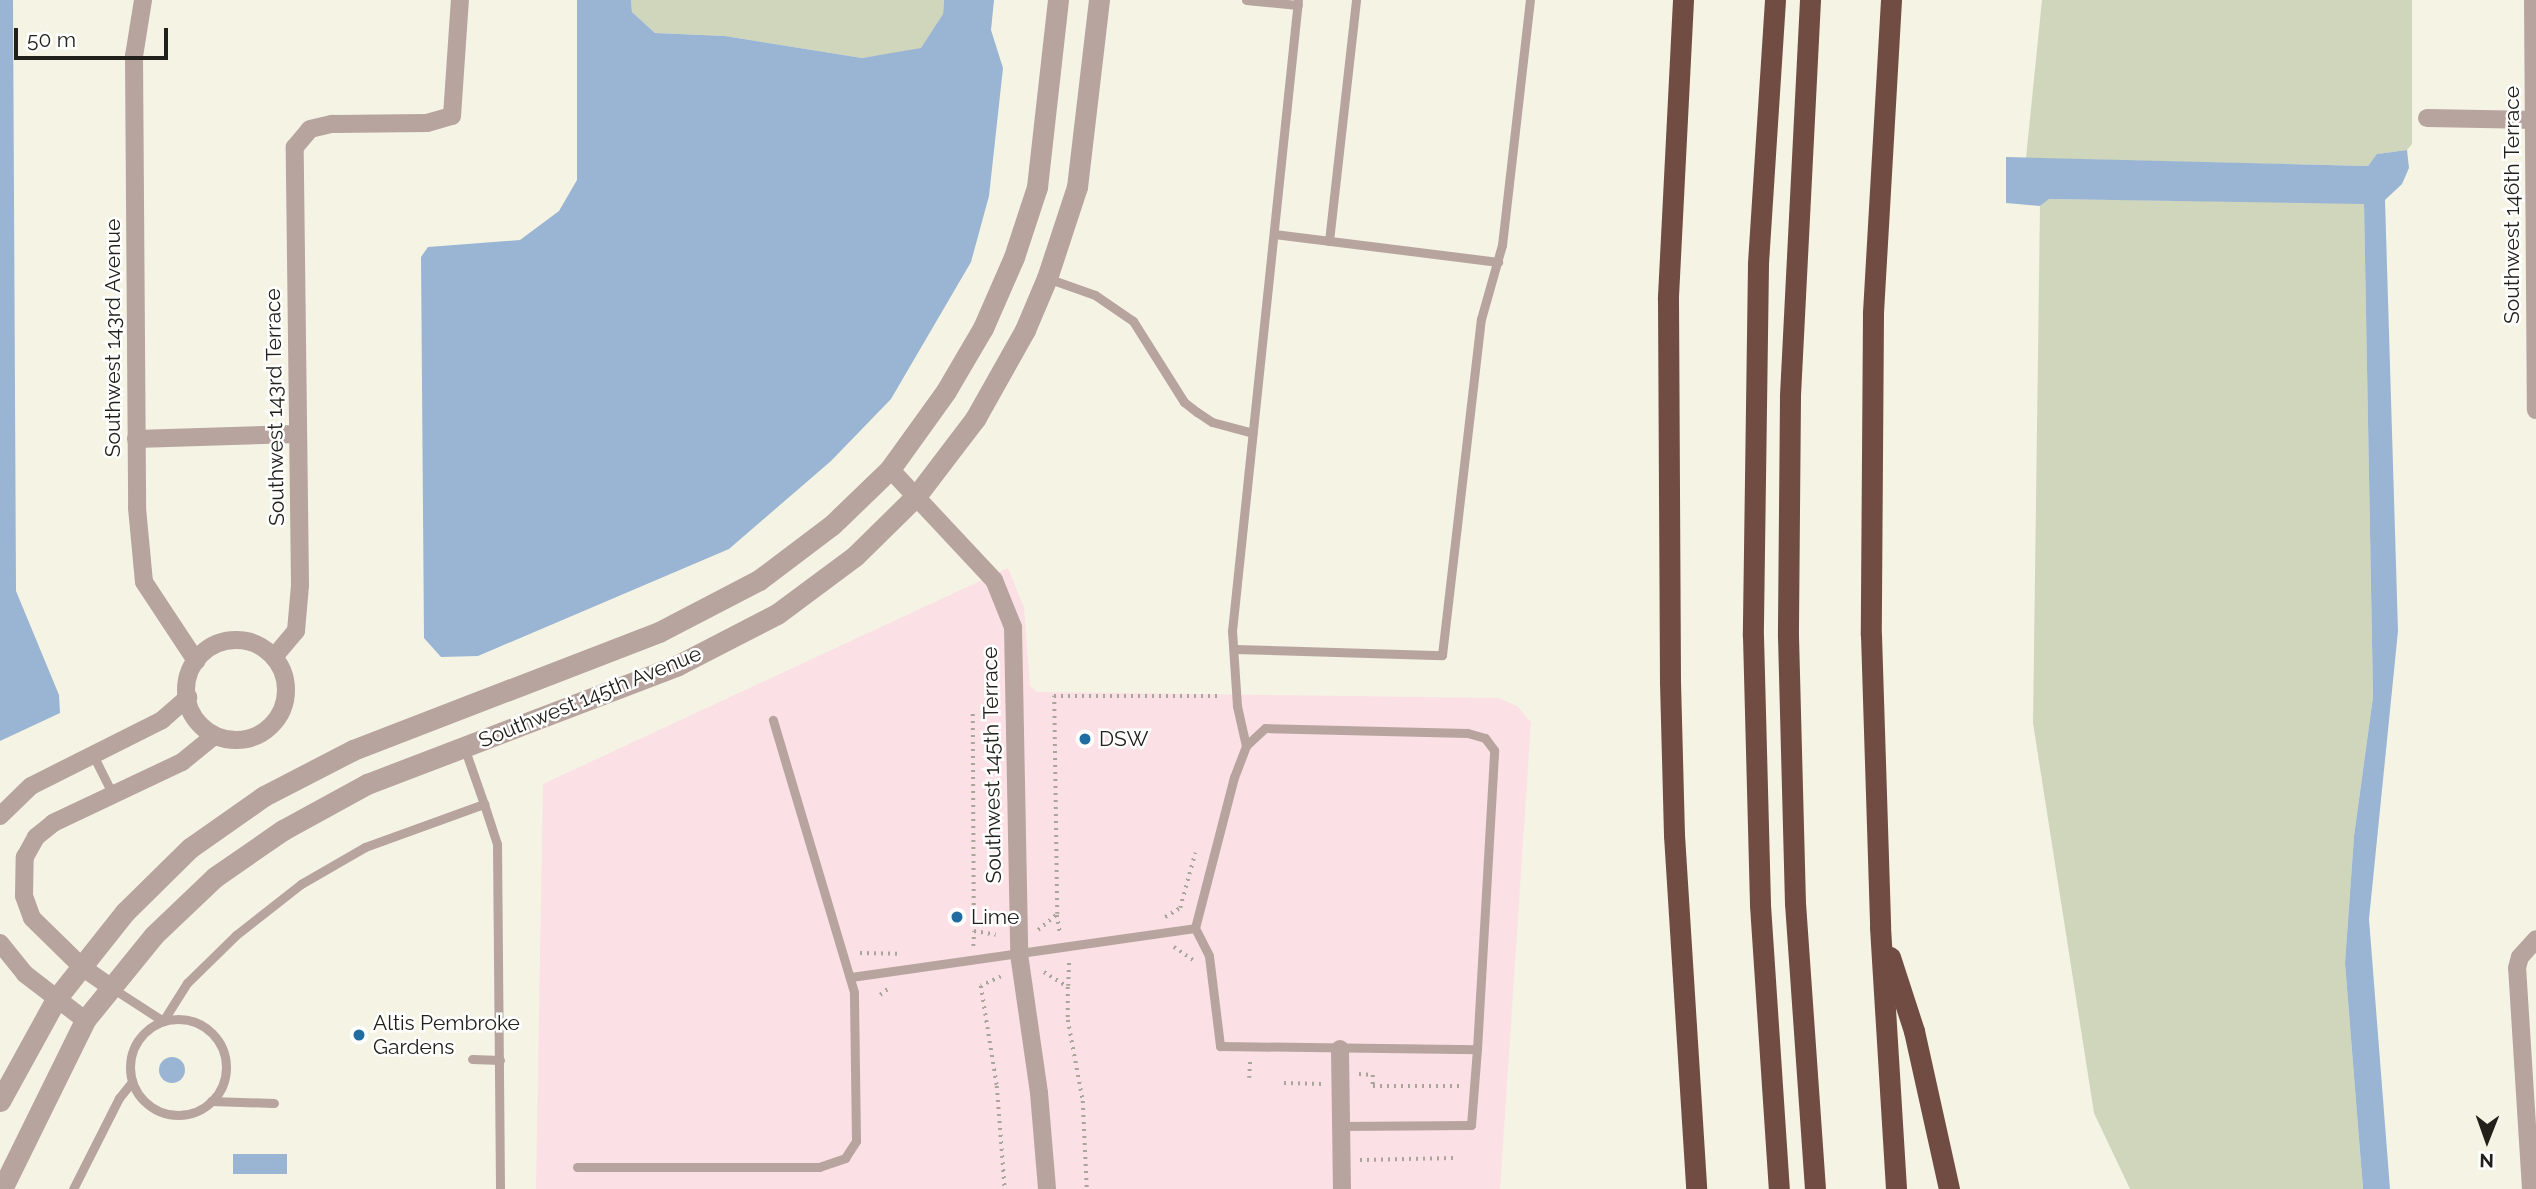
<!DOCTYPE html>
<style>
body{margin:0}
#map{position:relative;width:2536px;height:1189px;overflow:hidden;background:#f5f3e3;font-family:Raleway,sans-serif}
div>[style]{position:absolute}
.commercial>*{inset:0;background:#fbe0e5}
.green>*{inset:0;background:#d0d6bc}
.water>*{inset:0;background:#9ab5d3}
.round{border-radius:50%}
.path>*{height:3.5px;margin-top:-1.75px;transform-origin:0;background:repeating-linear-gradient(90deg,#a8a69a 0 2px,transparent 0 7px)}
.service>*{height:9px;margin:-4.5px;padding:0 4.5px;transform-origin:4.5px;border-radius:4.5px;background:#b7a49e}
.service>.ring{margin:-4.5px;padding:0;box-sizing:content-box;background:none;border:9px solid #b7a49e;border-radius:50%}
.minor>*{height:18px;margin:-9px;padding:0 9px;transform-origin:9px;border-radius:9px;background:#b7a49e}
.minor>.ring{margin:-9px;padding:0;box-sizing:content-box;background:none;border:18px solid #b7a49e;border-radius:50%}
.tertiary>*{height:21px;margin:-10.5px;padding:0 10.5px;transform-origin:10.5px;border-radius:10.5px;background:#b7a49e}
.motorway>*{height:21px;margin:-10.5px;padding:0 10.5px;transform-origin:10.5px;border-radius:10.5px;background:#714c42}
.dots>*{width:19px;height:19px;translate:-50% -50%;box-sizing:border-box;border:4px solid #fff;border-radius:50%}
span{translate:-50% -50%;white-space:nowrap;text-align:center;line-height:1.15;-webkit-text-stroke:5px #fff;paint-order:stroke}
.street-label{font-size:21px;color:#21201a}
.poi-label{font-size:21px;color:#21201a}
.left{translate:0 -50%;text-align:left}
.north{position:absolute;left:2452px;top:1105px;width:70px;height:70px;-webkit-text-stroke:5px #fff;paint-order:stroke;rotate:181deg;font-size:19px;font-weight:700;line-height:28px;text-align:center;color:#21201a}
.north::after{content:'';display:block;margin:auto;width:24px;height:32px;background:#21201a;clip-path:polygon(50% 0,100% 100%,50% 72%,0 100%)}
.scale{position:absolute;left:14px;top:28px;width:154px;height:32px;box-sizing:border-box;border:4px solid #21201a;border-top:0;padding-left:9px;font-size:21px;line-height:24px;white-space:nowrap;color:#21201a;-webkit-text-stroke:5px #fff;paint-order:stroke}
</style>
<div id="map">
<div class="commercial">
<div style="clip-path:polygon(1008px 568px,1024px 608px,1030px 686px,1037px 692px,1499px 698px,1517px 706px,1531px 722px,1500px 1189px,536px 1189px,543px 784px)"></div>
</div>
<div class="green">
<div style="clip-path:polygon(631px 0,944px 0,943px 14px,921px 49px,862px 58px,725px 36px,655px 33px,632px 12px)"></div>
<div style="clip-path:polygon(2042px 0,2412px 0,2412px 144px,2407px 150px,2378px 154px,2368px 166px,2026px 158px)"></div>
<div style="clip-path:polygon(2048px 199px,2364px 203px,2373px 697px,2354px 836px,2345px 963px,2363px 1189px,2130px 1189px,2094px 1113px,2033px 723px,2040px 206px)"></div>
</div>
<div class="water">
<div style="clip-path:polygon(0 0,13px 0,16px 591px,59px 695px,60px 713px,0 741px)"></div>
<div style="clip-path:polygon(577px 0,631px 0,632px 12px,655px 33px,725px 36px,862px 58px,921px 48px,943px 14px,944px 0,994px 0,991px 30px,1003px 68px,989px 196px,971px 262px,891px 399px,831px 461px,729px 549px,478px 656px,441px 657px,424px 638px,421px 257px,428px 247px,520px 240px,559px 211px,577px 180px)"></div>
<div style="clip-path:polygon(2407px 150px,2409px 168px,2402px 184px,2385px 200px,2398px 631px,2369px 919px,2390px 1189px,2363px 1189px,2345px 963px,2354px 836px,2373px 697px,2364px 204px,2049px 199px,2040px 206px,2006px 203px,2006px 157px,2368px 166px,2377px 154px)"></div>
<div class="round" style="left:159px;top:1057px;width:26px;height:26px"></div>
<div style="clip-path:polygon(233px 1154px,287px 1154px,287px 1174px,233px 1174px)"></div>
</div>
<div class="path">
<div style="left:973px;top:714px;width:217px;rotate:89.7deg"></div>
<div style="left:974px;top:931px;width:22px;rotate:10deg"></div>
<div style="left:1057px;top:915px;width:17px;rotate:80deg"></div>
<div style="left:1165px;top:917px;width:17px;rotate:-31deg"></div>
<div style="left:1180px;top:908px;width:57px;rotate:-74.7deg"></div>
<div style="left:1038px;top:930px;width:25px;rotate:-40deg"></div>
<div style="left:1057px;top:914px;width:218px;rotate:-90.8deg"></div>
<div style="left:1054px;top:696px;width:166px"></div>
<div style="left:973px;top:946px;width:15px;rotate:-86deg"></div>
<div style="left:1174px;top:947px;width:23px;rotate:34deg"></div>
<div style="left:860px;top:953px;width:39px;rotate:1deg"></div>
<div style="left:1044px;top:972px;width:28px;rotate:32deg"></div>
<div style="left:1068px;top:987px;width:33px;rotate:90deg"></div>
<div style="left:1068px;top:1020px;width:82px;rotate:79.5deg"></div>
<div style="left:1083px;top:1101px;width:88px;rotate:87.4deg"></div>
<div style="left:1001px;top:977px;width:22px;rotate:156deg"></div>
<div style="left:981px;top:986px;width:101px;rotate:80.9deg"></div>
<div style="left:997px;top:1086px;width:103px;rotate:85.6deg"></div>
<div style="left:1068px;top:986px;width:25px;rotate:-88deg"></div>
<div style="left:880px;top:995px;width:11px;rotate:-38deg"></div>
<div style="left:1359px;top:1074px;width:14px;rotate:4deg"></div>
<div style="left:1373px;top:1075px;width:11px;rotate:90deg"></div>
<div style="left:1373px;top:1086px;width:88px"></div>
<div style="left:1249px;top:1078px;width:18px;rotate:-87deg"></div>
<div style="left:1284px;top:1083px;width:40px;rotate:1.4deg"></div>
<div style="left:1360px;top:1160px;width:94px;rotate:-1.2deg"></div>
</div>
<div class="service">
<div style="left:1246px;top:0;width:52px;rotate:5.5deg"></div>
<div style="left:1274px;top:234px;width:226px;rotate:7.1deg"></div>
<div style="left:1329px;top:241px;width:243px;rotate:-83.6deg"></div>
<div style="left:1047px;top:278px;width:51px;rotate:19.5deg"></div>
<div style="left:1095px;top:295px;width:46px;rotate:34.4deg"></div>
<div style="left:1133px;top:321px;width:96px;rotate:57.8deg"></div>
<div style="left:1184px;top:402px;width:16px;rotate:38deg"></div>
<div style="left:1197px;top:412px;width:18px;rotate:34deg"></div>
<div style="left:1212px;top:422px;width:42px;rotate:15deg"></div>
<div style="left:1235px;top:649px;width:207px;rotate:1.7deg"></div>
<div style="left:1442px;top:655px;width:338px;rotate:-83.4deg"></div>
<div style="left:1481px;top:319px;width:77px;rotate:-74.2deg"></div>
<div style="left:1502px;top:245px;width:247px;rotate:-83.5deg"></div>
<div style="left:1246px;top:746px;width:41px;rotate:-102.7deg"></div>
<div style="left:1237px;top:706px;width:75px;rotate:-93.8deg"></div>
<div style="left:1232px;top:631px;width:634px;rotate:-84.03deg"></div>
<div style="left:464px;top:747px;width:60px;rotate:70.7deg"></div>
<div style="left:93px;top:755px;width:45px;rotate:63.4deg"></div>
<div style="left:851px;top:977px;width:347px;rotate:-8.1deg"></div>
<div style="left:112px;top:988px;width:61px;rotate:32.9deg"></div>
<div style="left:163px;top:1021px;width:45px;rotate:-57.7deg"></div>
<div style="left:187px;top:983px;width:69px;rotate:-44.4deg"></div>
<div style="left:236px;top:935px;width:83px;rotate:-38.1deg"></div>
<div style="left:301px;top:884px;width:74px;rotate:-30deg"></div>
<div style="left:365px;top:847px;width:127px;rotate:-19.9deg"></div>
<div style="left:484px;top:804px;width:42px;rotate:72deg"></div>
<div style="left:497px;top:844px;width:345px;rotate:89.5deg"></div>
<div class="ring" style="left:130px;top:1019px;width:87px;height:87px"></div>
<div style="left:472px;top:1059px;width:28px;rotate:2deg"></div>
<div style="left:211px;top:1101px;width:63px;rotate:1.8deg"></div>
<div style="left:1341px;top:1126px;width:130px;rotate:-0.4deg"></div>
<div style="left:1471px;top:1125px;width:76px;rotate:-85.5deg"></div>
<div style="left:1477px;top:1049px;width:299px;rotate:-86.7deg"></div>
<div style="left:1494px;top:750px;width:15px;rotate:-127deg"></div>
<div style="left:1485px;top:738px;width:19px;rotate:-164deg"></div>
<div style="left:1467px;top:733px;width:202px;rotate:-178.6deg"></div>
<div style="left:1265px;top:728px;width:26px;rotate:137deg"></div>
<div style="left:1246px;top:746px;width:33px;rotate:111deg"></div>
<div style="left:1234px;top:777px;width:156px;rotate:104.5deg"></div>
<div style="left:1195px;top:928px;width:31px;rotate:63deg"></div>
<div style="left:1209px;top:956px;width:91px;rotate:83deg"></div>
<div style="left:1220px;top:1046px;width:257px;rotate:0.7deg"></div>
<div style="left:577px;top:1167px;width:242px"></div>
<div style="left:819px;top:1167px;width:28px;rotate:-19deg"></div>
<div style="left:845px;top:1158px;width:20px;rotate:-57deg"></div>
<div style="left:856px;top:1141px;width:149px;rotate:-90.8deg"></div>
<div style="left:854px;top:992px;width:284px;rotate:-106.6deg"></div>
<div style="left:73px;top:1189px;width:102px;rotate:-63.2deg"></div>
<div style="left:119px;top:1098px;width:21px;rotate:-51deg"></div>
</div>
<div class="minor">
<div style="left:143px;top:0;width:57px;rotate:99.1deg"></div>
<div style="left:134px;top:56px;width:452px;rotate:89.6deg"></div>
<div style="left:137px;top:508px;width:74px;rotate:84.6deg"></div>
<div style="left:144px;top:582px;width:95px;rotate:56.6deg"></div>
<div style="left:2533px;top:0;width:410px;rotate:89.6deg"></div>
<div style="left:2427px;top:118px;width:109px;rotate:1.1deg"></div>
<div style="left:136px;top:439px;width:162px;rotate:-1.8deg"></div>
<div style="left:890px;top:469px;width:152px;rotate:46.9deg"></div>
<div style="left:994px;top:580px;width:51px;rotate:68deg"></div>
<div style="left:1013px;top:627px;width:327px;rotate:88.9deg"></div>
<div style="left:1019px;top:954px;width:140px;rotate:81.8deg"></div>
<div style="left:1039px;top:1093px;width:96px;rotate:85.2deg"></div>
<div class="ring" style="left:186px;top:640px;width:82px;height:82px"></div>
<div style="left:274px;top:657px;width:34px;rotate:-50deg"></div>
<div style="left:296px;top:631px;width:46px;rotate:-85deg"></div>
<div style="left:300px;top:585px;width:438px;rotate:-90.7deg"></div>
<div style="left:295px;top:147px;width:23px;rotate:-50deg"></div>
<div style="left:310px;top:129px;width:23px;rotate:-13deg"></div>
<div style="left:332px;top:124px;width:95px;rotate:-0.6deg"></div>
<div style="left:427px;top:123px;width:26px;rotate:-16deg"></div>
<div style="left:452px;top:116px;width:116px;rotate:-86.1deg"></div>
<div style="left:0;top:816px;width:43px;rotate:-44.1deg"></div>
<div style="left:31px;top:786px;width:147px;rotate:-26.7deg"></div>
<div style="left:162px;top:720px;width:35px;rotate:-41deg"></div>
<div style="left:0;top:943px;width:40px;rotate:51deg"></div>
<div style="left:25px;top:974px;width:76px;rotate:37.5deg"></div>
<div style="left:112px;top:988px;width:37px;rotate:-145deg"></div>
<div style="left:82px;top:967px;width:70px;rotate:-135.6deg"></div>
<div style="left:32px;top:918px;width:23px;rotate:-110deg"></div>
<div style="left:24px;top:896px;width:39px;rotate:-89deg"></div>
<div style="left:25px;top:857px;width:23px;rotate:-61deg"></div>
<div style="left:36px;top:837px;width:22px;rotate:-39deg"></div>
<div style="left:53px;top:823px;width:143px;rotate:-25.3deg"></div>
<div style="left:182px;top:762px;width:40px;rotate:-39deg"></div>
<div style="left:1340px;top:1049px;width:140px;rotate:89.2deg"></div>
<div style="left:2531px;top:1189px;width:221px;rotate:-93.6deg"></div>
<div style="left:2517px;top:968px;width:11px;rotate:-75deg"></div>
<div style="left:2520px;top:957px;width:24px;rotate:-48deg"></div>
</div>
<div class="tertiary">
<div style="left:0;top:1101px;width:116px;rotate:-61.2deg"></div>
<div style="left:56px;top:999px;width:111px;rotate:-51.6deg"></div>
<div style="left:125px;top:912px;width:91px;rotate:-44.6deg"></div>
<div style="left:190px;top:848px;width:90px;rotate:-35.1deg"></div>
<div style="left:264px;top:796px;width:100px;rotate:-27.3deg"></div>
<div style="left:353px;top:750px;width:328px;rotate:-21.1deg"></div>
<div style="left:659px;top:632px;width:113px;rotate:-27.5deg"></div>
<div style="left:759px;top:580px;width:91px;rotate:-37deg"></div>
<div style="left:832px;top:525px;width:81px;rotate:-44deg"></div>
<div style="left:890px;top:469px;width:96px;rotate:-54.3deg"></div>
<div style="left:946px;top:391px;width:73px;rotate:-59.6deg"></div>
<div style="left:983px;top:328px;width:77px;rotate:-66.4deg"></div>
<div style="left:1014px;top:257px;width:74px;rotate:-71.8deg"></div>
<div style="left:1037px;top:187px;width:188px;rotate:-83.6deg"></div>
<div style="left:2px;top:1189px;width:188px;rotate:-63.8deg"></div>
<div style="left:85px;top:1020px;width:109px;rotate:-50.9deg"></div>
<div style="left:154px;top:935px;width:84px;rotate:-43.6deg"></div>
<div style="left:215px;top:877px;width:83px;rotate:-34.7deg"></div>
<div style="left:283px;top:830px;width:96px;rotate:-28.7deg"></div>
<div style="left:367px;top:784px;width:333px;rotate:-20.9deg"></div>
<div style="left:678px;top:665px;width:111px;rotate:-27.3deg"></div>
<div style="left:777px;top:614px;width:97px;rotate:-36.6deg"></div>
<div style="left:855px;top:556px;width:87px;rotate:-44.5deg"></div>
<div style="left:917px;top:495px;width:96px;rotate:-52.7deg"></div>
<div style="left:975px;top:419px;width:102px;rotate:-60.7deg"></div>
<div style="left:1025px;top:330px;width:56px;rotate:-67.1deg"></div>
<div style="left:1047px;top:278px;width:96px;rotate:-71.8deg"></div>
<div style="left:1077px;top:187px;width:188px;rotate:-83.3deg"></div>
</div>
<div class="motorway">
<div style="left:1683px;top:0;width:299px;rotate:92.9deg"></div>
<div style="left:1668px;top:299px;width:383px;rotate:89.7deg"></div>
<div style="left:1670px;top:682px;width:153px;rotate:88.5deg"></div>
<div style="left:1674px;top:835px;width:355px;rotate:86.4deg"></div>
<div style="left:1775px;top:0;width:265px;rotate:93.7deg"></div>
<div style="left:1758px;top:264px;width:372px;rotate:90.8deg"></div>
<div style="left:1753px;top:636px;width:269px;rotate:88.5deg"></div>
<div style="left:1760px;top:905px;width:285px;rotate:86.2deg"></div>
<div style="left:1810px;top:0;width:397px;rotate:92.9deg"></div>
<div style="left:1790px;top:396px;width:240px;rotate:90.5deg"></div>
<div style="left:1788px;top:636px;width:267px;rotate:88.5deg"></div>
<div style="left:1795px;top:903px;width:287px;rotate:86deg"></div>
<div style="left:1891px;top:0;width:314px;rotate:93.3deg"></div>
<div style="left:1873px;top:313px;width:322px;rotate:90.4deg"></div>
<div style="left:1871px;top:635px;width:292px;rotate:88.2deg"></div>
<div style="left:1880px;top:927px;width:262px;rotate:86.5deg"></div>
<div style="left:1890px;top:957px;width:78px;rotate:72deg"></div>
<div style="left:1914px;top:1031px;width:162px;rotate:77.5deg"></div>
</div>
<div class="dots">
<div style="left:1085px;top:739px;background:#206ea1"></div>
<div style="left:957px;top:917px;background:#206ea1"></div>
<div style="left:359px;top:1035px;background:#206ea1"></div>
</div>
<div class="street-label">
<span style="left:2512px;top:205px;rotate:-90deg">Southwest 146th Terrace</span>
<span style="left:113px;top:338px;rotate:-90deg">Southwest 143rd Avenue</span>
<span style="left:275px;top:407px;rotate:-91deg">Southwest 143rd Terrace</span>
<span style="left:590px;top:697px;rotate:-22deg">Southwest 145th Avenue</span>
<span style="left:992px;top:765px;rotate:-91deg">Southwest 145th Terrace</span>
</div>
<div class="poi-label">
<span class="left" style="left:1099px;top:739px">DSW</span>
<span class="left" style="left:971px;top:917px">Lime</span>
<span class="left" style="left:373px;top:1035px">Altis Pembroke<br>Gardens</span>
</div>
<div class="north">N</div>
<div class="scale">50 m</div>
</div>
